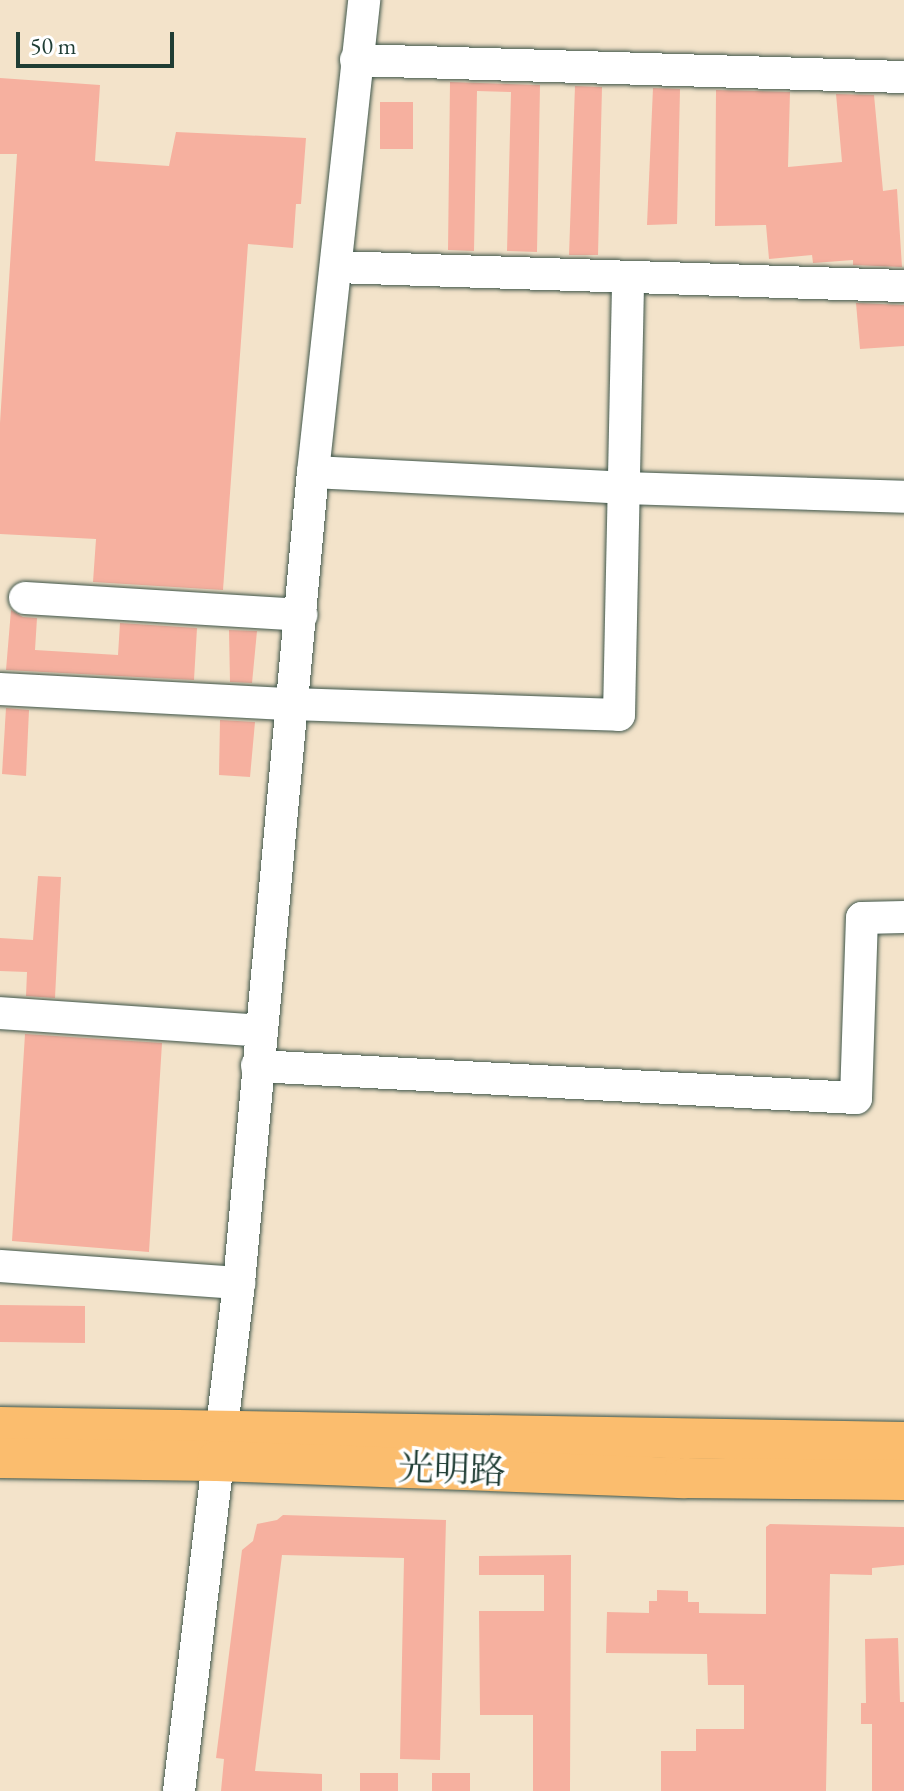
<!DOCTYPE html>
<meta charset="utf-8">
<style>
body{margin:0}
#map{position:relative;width:904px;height:1791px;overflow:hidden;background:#f3e3ca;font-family:"EB Garamond","Noto Serif SC",serif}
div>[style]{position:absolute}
.building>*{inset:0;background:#f6b09f}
.roads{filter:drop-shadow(0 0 2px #3f564a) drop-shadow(0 0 2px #3f564a)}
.minor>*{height:32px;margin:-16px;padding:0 16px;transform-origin:16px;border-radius:16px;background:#fff}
.major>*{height:40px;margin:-20px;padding:0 20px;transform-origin:20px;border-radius:20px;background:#fbbd6e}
span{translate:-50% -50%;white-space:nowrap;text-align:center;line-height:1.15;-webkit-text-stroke:7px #fff;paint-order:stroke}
.street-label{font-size:36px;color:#1f3d34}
.scale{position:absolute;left:16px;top:32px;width:158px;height:36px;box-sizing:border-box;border:4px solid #1f3d34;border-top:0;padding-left:10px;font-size:24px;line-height:28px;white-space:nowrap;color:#1f3d34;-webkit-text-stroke:6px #fff;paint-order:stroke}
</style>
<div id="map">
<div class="building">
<div style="clip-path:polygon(0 78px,100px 85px,95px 161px,169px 166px,176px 132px,306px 138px,301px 204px,296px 204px,293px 248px,248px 244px,223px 590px,93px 582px,96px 539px,0 534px,0 423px,17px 154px,0 154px)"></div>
<div style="clip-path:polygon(450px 82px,540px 85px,537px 252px,507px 251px,511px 92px,477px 91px,474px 251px,448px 250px)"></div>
<div style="clip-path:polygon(575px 86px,602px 87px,598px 255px,569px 255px)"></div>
<div style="clip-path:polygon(653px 88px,680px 89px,677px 224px,647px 225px)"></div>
<div style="clip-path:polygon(716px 90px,790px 92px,788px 167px,842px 162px,836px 94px,874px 95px,883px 191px,897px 189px,902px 267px,853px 265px,853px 260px,813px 263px,812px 255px,769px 259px,766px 225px,715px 226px)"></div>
<div style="clip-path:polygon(380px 102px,413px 102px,413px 149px,380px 149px)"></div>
<div style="clip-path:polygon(856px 303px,904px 305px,904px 346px,860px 349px)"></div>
<div style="clip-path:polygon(11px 610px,23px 617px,37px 618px,35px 650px,118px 655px,120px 623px,197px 628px,194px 680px,6px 670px)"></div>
<div style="clip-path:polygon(229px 630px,257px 631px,252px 683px,230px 682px)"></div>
<div style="clip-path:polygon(6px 708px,29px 710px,26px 776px,2px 774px)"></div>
<div style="clip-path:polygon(220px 720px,255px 722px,250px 777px,219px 775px)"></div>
<div style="clip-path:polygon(38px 876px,61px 877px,55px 998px,26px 996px,27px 972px,0 971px,0 938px,33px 940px)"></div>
<div style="clip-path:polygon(25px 1034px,162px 1043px,149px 1252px,12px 1241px)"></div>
<div style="clip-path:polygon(0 1305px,85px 1306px,85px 1343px,0 1342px)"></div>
<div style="clip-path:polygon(283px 1515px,446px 1520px,440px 1760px,400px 1759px,404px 1558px,282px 1555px,255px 1771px,322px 1774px,322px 1791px,221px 1791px,224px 1759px,216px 1758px,242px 1550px,253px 1541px,257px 1524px,277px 1520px)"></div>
<div style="clip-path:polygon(770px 1524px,904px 1527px,904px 1565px,872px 1568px,872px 1575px,830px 1574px,826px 1791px,661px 1791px,661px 1751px,696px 1751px,696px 1729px,744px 1729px,744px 1685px,708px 1685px,707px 1654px,606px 1653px,607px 1612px,649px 1613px,649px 1601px,657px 1601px,657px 1590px,688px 1591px,688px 1602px,699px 1602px,699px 1613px,766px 1614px,766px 1527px)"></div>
<div style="clip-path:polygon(571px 1555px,570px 1791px,533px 1791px,533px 1715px,480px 1715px,479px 1611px,544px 1611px,544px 1575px,479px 1575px,479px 1556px)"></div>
<div style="clip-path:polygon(898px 1638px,900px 1702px,904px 1702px,904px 1791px,872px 1791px,872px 1724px,861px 1724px,861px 1703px,866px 1703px,865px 1639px)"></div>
<div style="clip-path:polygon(360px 1773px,398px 1773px,398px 1791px,360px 1791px)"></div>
<div style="clip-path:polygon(432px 1773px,470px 1773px,470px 1791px,432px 1791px)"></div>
</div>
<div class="roads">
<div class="minor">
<div style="left:356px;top:60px;width:548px;rotate:1.78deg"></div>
<div style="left:336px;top:267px;width:568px;rotate:1.92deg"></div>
<div style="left:313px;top:472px;width:311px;rotate:2.9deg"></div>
<div style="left:624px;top:488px;width:280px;rotate:1.8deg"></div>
<div style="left:25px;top:598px;width:277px;rotate:3.5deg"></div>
<div style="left:0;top:689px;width:291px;rotate:3deg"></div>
<div style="left:291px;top:704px;width:328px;rotate:1.9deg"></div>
<div style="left:619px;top:715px;width:436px;rotate:-88.8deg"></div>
<div style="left:0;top:1013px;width:262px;rotate:3.9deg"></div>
<div style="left:257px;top:1066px;width:600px;rotate:3.06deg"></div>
<div style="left:856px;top:1098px;width:180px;rotate:-88.1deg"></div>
<div style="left:862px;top:918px;width:42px;rotate:-1.4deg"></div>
<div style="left:0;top:1266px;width:240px;rotate:4.1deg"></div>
<div style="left:179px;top:1791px;width:512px;rotate:-83.26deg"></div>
<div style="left:239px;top:1283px;width:814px;rotate:-84.79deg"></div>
<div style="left:313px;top:472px;width:475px;rotate:-83.8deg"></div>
</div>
<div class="major">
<div style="left:0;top:1427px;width:904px;rotate:0.95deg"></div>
<div style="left:0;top:1458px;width:217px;rotate:0.8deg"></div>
<div style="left:217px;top:1461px;width:468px;rotate:2.1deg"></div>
<div style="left:685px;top:1478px;width:219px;rotate:0.5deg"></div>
</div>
</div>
<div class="street-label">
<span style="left:452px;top:1469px;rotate:2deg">光明路</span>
</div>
<div class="scale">50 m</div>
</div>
